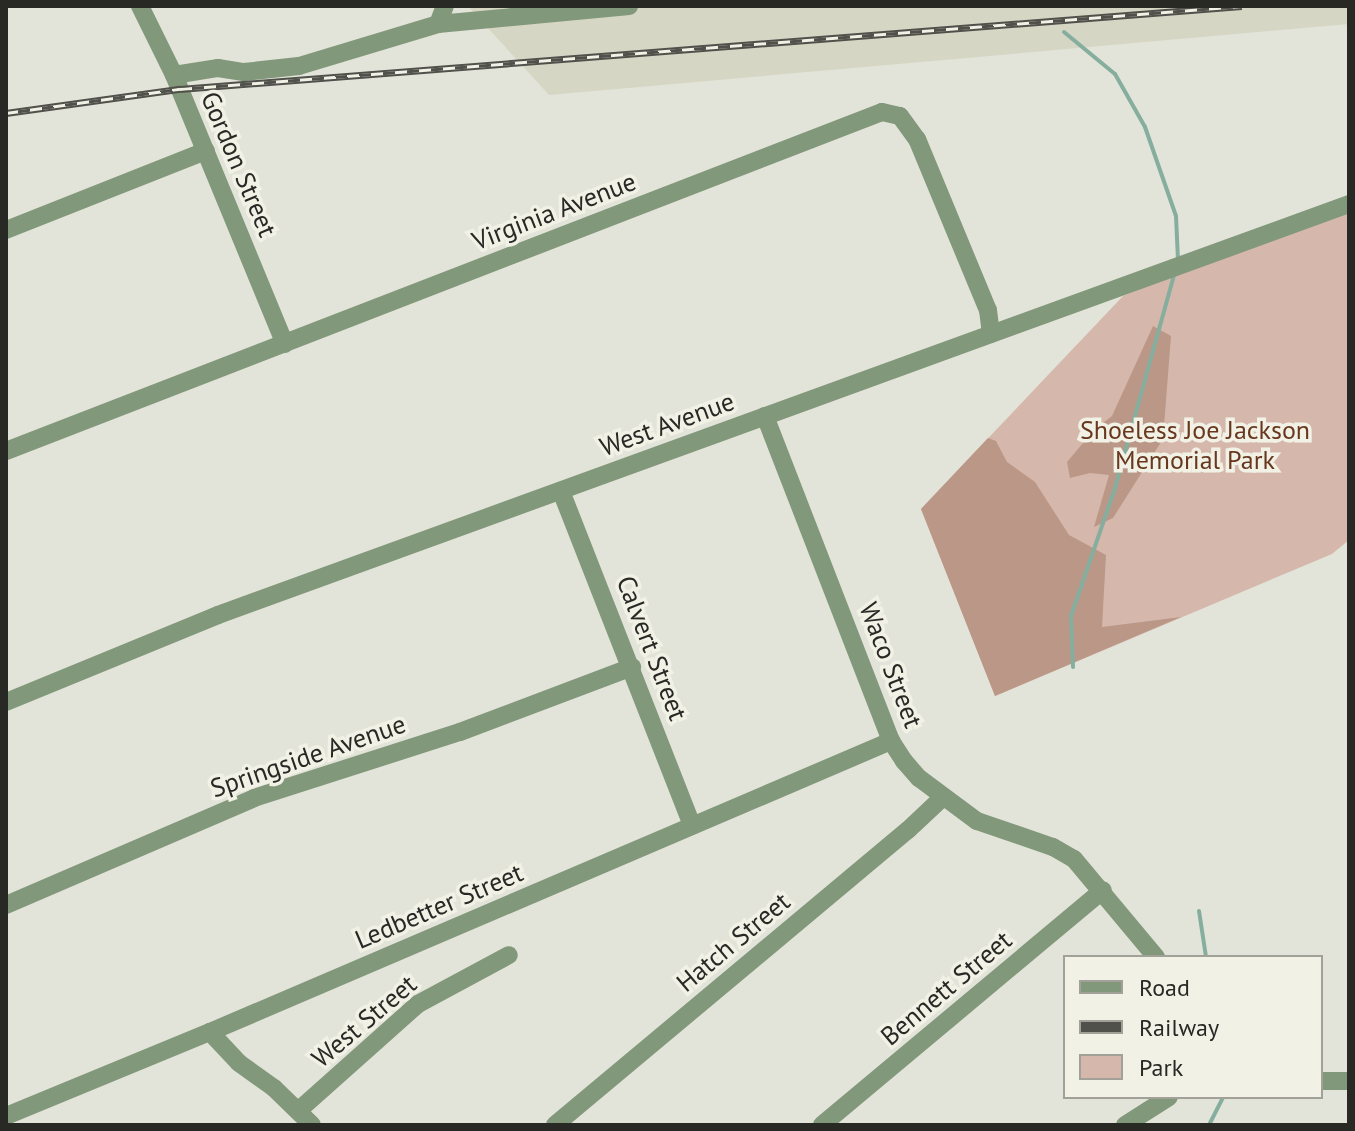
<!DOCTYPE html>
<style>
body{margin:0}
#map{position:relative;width:1355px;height:1131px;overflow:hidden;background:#e3e4d9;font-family:"PT Sans",sans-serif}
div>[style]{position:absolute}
.built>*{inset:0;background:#d6d6c5}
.green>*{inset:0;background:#d5b8ab}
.forest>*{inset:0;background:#ba9786}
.stream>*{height:4px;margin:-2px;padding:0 2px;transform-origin:2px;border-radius:2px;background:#86ae9e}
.minor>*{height:18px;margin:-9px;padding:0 9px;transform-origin:9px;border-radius:9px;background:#82987b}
.rail>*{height:7px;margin-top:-3.5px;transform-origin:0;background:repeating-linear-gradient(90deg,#f1f1e6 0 12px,#51514c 0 24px);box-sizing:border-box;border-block:2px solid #51514c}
span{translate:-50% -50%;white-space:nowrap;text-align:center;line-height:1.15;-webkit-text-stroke:7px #f1f1e6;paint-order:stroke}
.street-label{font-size:26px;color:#282825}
.park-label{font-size:26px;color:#68371e}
.frame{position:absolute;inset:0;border:8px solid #282825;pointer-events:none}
.legend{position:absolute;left:1063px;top:955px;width:260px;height:144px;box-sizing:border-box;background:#f1f1e6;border:2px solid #a1a199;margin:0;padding:10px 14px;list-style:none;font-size:24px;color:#282825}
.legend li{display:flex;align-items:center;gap:16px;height:40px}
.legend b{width:40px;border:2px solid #a1a199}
</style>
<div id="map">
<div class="built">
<div style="clip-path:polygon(468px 6px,1349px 6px,1349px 24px,549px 95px)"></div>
</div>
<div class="green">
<div style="clip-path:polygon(1349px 210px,1349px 540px,1332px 554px,995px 696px,921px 509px,1123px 296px,1209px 260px)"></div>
</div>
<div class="forest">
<div style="clip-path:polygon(1153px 326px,1171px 336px,1163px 439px,1113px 518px,1094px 527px,1109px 475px,1090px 473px,1070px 478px,1067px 462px,1094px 430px,1112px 416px)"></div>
<div style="clip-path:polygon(988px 438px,996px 441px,1007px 462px,1035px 482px,1069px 535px,1106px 555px,1102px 627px,1181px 617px,995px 696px,921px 509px)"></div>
</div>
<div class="stream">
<div style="left:1064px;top:32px;width:66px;rotate:39.5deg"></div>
<div style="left:1115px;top:74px;width:61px;rotate:60.5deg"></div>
<div style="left:1145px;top:127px;width:94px;rotate:70.8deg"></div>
<div style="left:1176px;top:216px;width:44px;rotate:87.4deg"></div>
<div style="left:1073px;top:667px;width:51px;rotate:-92.2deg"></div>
<div style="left:1071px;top:616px;width:135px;rotate:-71deg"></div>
<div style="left:1115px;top:488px;width:221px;rotate:-74.5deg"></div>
<div style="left:1199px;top:911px;width:47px;rotate:81.3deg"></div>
<div style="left:1209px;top:1125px;width:31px;rotate:-63deg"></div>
</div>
<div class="minor">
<div style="left:140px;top:6px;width:77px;rotate:63.8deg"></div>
<div style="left:174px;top:75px;width:291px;rotate:67.6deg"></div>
<div style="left:438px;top:24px;width:192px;rotate:-5.4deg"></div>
<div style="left:174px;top:75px;width:45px;rotate:-9deg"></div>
<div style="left:218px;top:68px;width:26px;rotate:9deg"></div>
<div style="left:244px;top:72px;width:55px;rotate:-6.2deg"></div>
<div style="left:299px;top:66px;width:145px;rotate:-16.8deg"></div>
<div style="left:438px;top:24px;width:19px;rotate:-69deg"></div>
<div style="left:6px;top:230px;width:215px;rotate:-21.6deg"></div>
<div style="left:765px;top:416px;width:349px;rotate:68.8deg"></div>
<div style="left:891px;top:741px;width:24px;rotate:57deg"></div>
<div style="left:904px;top:761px;width:23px;rotate:49deg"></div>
<div style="left:919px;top:778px;width:72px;rotate:36.6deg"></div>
<div style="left:977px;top:821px;width:80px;rotate:18.9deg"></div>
<div style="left:1053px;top:847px;width:24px;rotate:30deg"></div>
<div style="left:1074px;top:859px;width:128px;rotate:50.1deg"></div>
<div style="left:6px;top:451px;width:939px;rotate:-21.16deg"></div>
<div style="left:882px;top:112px;width:18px;rotate:13deg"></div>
<div style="left:900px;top:116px;width:29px;rotate:54deg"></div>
<div style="left:917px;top:139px;width:185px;rotate:67.5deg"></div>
<div style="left:988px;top:310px;width:24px;rotate:83deg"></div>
<div style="left:561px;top:491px;width:359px;rotate:68.6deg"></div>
<div style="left:6px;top:702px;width:229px;rotate:-22.3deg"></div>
<div style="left:218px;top:615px;width:1203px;rotate:-19.97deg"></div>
<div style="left:6px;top:905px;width:270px;rotate:-23.3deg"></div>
<div style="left:254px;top:798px;width:216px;rotate:-17.8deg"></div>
<div style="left:460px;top:732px;width:184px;rotate:-20.7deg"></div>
<div style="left:210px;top:1032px;width:42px;rotate:46.9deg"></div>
<div style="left:239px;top:1063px;width:43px;rotate:35.5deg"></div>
<div style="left:274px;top:1088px;width:53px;rotate:44.2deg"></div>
<div style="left:1321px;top:1081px;width:28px"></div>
<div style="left:299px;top:1110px;width:159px;rotate:-41.7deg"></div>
<div style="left:418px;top:1004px;width:103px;rotate:-28.3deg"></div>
<div style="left:6px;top:1116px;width:221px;rotate:-22.4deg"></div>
<div style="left:210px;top:1032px;width:741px;rotate:-23.14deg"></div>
<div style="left:555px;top:1125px;width:460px;rotate:-39.9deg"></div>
<div style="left:908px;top:830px;width:48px;rotate:-43.3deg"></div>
<div style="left:822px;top:1125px;width:366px;rotate:-39.9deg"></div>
<div style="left:1125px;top:1125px;width:52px;rotate:-32.5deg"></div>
</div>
<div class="rail">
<div style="left:6px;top:113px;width:176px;rotate:-7.9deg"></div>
<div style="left:180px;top:89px;width:1065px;rotate:-4.47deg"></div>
</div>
<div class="street-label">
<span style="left:239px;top:164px;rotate:67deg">Gordon Street</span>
<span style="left:554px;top:211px;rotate:-21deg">Virginia Avenue</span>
<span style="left:667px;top:424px;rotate:-20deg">West Avenue</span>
<span style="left:652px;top:648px;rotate:69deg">Calvert Street</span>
<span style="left:891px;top:665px;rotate:69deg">Waco Street</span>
<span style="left:308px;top:756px;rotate:-19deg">Springside Avenue</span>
<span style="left:439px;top:906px;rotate:-23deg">Ledbetter Street</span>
<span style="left:733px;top:942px;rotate:-40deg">Hatch Street</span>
<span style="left:946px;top:988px;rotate:-40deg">Bennett Street</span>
<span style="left:364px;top:1021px;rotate:-40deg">West Street</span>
</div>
<div class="park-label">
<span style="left:1195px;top:445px">Shoeless Joe Jackson<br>Memorial Park</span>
</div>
<div class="frame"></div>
<ul class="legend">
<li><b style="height:10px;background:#82987b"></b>Road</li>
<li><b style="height:10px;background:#51514c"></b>Railway</li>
<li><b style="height:22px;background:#d5b8ab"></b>Park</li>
</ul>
</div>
